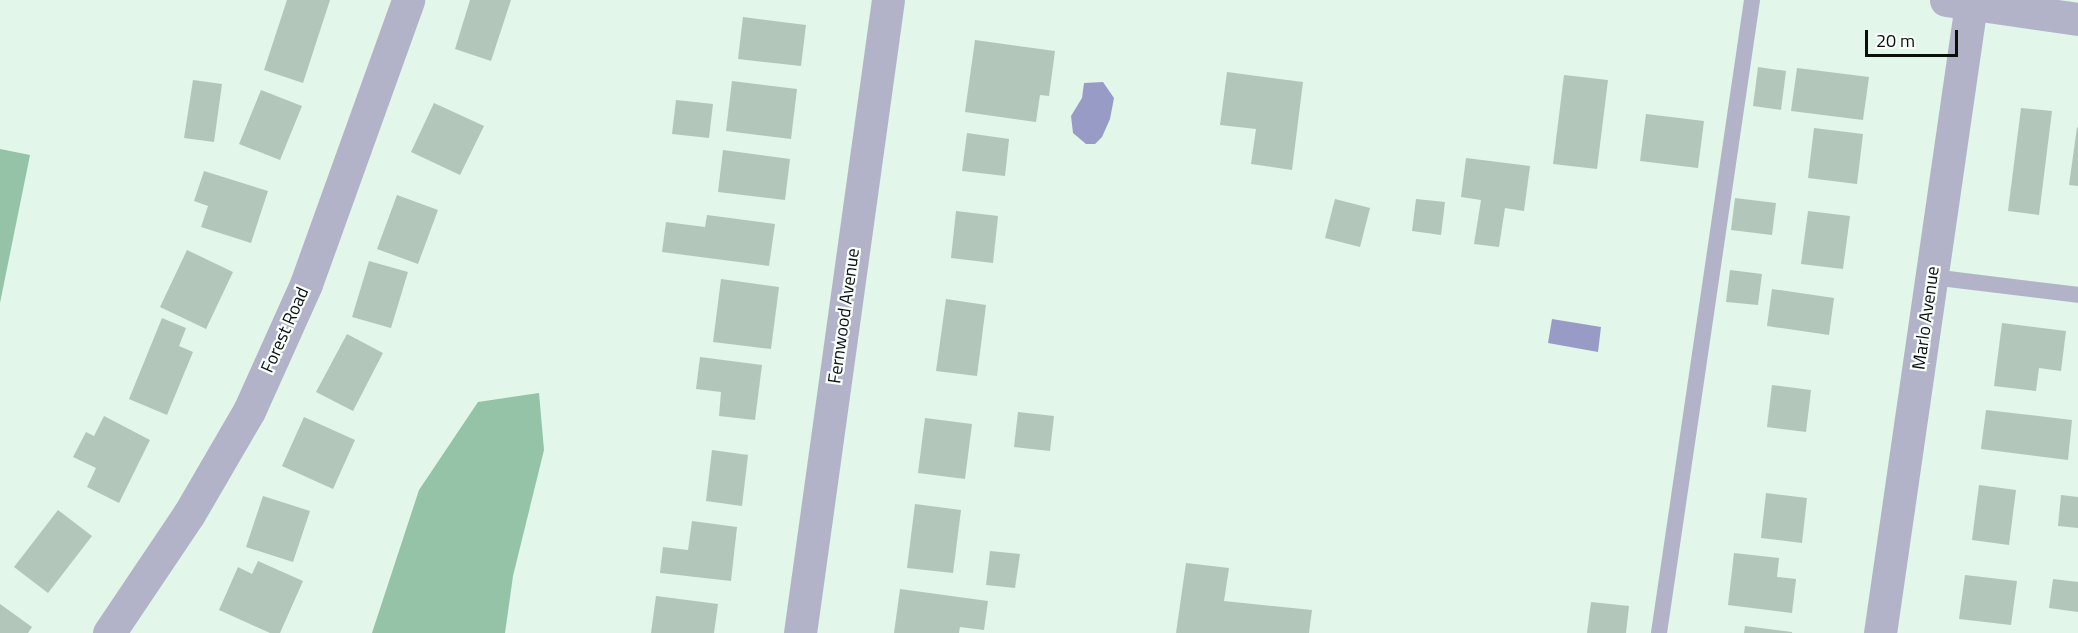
<!DOCTYPE html>
<style>
body{margin:0}
#map{position:relative;width:2078px;height:633px;overflow:hidden;background:#e2f6e9;font-family:"Titillium Web",sans-serif}
div>[style]{position:absolute}
.forest>*{inset:0;background:#94c3a7}
.water>*{inset:0;background:#999bc7}
.building>*{inset:0;background:#b3c6ba}
.lane>*{height:16px;margin:-8px;padding:0 8px;transform-origin:8px;border-radius:8px;background:#b2b3c8}
.street>*{height:33px;margin:-16.5px;padding:0 16.5px;transform-origin:16.5px;border-radius:16.5px;background:#b2b3c8}
span{translate:-50% -50%;white-space:nowrap;text-align:center;line-height:1.15;-webkit-text-stroke:4.5px #fafefc;paint-order:stroke}
.street-label{font-size:18px;color:#09100c}
.scale{position:absolute;left:1865px;top:30px;width:93px;height:27px;box-sizing:border-box;border:3px solid #09100c;border-top:0;padding-left:8px;font-size:18px;line-height:21px;white-space:nowrap;color:#09100c;-webkit-text-stroke:4px #fafefc;paint-order:stroke}
</style>
<div id="map">
<div class="forest">
<div style="clip-path:polygon(0 149px,30px 155px,0 303px)"></div>
<div style="clip-path:polygon(539px 393px,544px 450px,513px 576px,505px 633px,372px 633px,419px 490px,478px 402px)"></div>
</div>
<div class="water">
<div style="clip-path:polygon(1103px 82px,1114px 98px,1110px 119px,1102px 137px,1095px 144px,1086px 144px,1073px 133px,1071px 116px,1082px 98px,1084px 83px)"></div>
<div style="clip-path:polygon(1552px 319px,1601px 327px,1598px 352px,1548px 343px)"></div>
</div>
<div class="building">
<div style="clip-path:polygon(287px 0,330px 0,303px 83px,264px 70px)"></div>
<div style="clip-path:polygon(470px 0,511px 0,491px 61px,455px 49px)"></div>
<div style="clip-path:polygon(743px 17px,806px 25px,801px 66px,738px 59px)"></div>
<div style="clip-path:polygon(975px 40px,1055px 51px,1049px 96px,1040px 95px,1036px 122px,965px 112px)"></div>
<div style="clip-path:polygon(1758px 67px,1786px 71px,1781px 110px,1753px 106px)"></div>
<div style="clip-path:polygon(1797px 68px,1869px 77px,1863px 120px,1791px 111px)"></div>
<div style="clip-path:polygon(1227px 72px,1303px 82px,1292px 170px,1251px 164px,1256px 129px,1220px 125px)"></div>
<div style="clip-path:polygon(1564px 75px,1608px 80px,1597px 169px,1553px 164px)"></div>
<div style="clip-path:polygon(193px 80px,222px 84px,214px 142px,184px 138px)"></div>
<div style="clip-path:polygon(732px 81px,797px 89px,791px 139px,726px 131px)"></div>
<div style="clip-path:polygon(261px 90px,302px 106px,280px 160px,239px 144px)"></div>
<div style="clip-path:polygon(676px 100px,713px 104px,709px 138px,672px 134px)"></div>
<div style="clip-path:polygon(434px 103px,484px 126px,460px 175px,411px 152px)"></div>
<div style="clip-path:polygon(2021px 108px,2052px 111px,2039px 215px,2008px 211px)"></div>
<div style="clip-path:polygon(1646px 114px,1704px 121px,1698px 168px,1640px 161px)"></div>
<div style="clip-path:polygon(2077px 127px,2078px 128px,2078px 186px,2069px 185px)"></div>
<div style="clip-path:polygon(1814px 128px,1863px 134px,1857px 184px,1808px 178px)"></div>
<div style="clip-path:polygon(967px 133px,1009px 139px,1005px 176px,962px 171px)"></div>
<div style="clip-path:polygon(723px 150px,790px 159px,785px 200px,718px 192px)"></div>
<div style="clip-path:polygon(1466px 158px,1530px 166px,1524px 211px,1505px 208px,1499px 247px,1474px 244px,1481px 200px,1461px 197px)"></div>
<div style="clip-path:polygon(204px 171px,268px 191px,251px 243px,201px 227px,208px 206px,194px 201px)"></div>
<div style="clip-path:polygon(397px 195px,438px 210px,418px 264px,377px 249px)"></div>
<div style="clip-path:polygon(1735px 198px,1776px 203px,1772px 235px,1731px 230px)"></div>
<div style="clip-path:polygon(1335px 199px,1370px 208px,1360px 247px,1325px 238px)"></div>
<div style="clip-path:polygon(1416px 199px,1445px 202px,1441px 235px,1412px 231px)"></div>
<div style="clip-path:polygon(956px 211px,998px 216px,993px 263px,951px 258px)"></div>
<div style="clip-path:polygon(1808px 211px,1850px 216px,1843px 269px,1801px 264px)"></div>
<div style="clip-path:polygon(707px 215px,775px 224px,769px 266px,662px 252px,666px 222px,705px 227px)"></div>
<div style="clip-path:polygon(187px 250px,233px 272px,206px 329px,160px 307px)"></div>
<div style="clip-path:polygon(369px 261px,408px 272px,391px 328px,352px 317px)"></div>
<div style="clip-path:polygon(1730px 270px,1762px 274px,1758px 305px,1726px 302px)"></div>
<div style="clip-path:polygon(721px 279px,779px 287px,771px 349px,713px 342px)"></div>
<div style="clip-path:polygon(1772px 289px,1834px 298px,1829px 335px,1767px 326px)"></div>
<div style="clip-path:polygon(946px 299px,986px 305px,977px 376px,936px 371px)"></div>
<div style="clip-path:polygon(162px 318px,186px 328px,179px 346px,193px 352px,167px 415px,129px 399px)"></div>
<div style="clip-path:polygon(2002px 323px,2066px 331px,2061px 371px,2039px 368px,2036px 391px,1994px 386px)"></div>
<div style="clip-path:polygon(347px 334px,383px 353px,353px 411px,316px 392px)"></div>
<div style="clip-path:polygon(700px 357px,762px 365px,755px 420px,719px 416px,721px 392px,696px 389px)"></div>
<div style="clip-path:polygon(1772px 385px,1811px 390px,1806px 432px,1767px 427px)"></div>
<div style="clip-path:polygon(1986px 410px,2072px 420px,2068px 460px,1981px 449px)"></div>
<div style="clip-path:polygon(1018px 412px,1054px 416px,1050px 451px,1014px 447px)"></div>
<div style="clip-path:polygon(104px 416px,150px 440px,119px 503px,87px 487px,96px 468px,73px 457px,86px 432px,94px 436px)"></div>
<div style="clip-path:polygon(304px 417px,355px 440px,333px 489px,282px 466px)"></div>
<div style="clip-path:polygon(925px 418px,972px 424px,965px 479px,918px 473px)"></div>
<div style="clip-path:polygon(712px 450px,748px 455px,742px 506px,706px 501px)"></div>
<div style="clip-path:polygon(1979px 485px,2016px 490px,2009px 545px,1972px 540px)"></div>
<div style="clip-path:polygon(1766px 493px,1807px 498px,1802px 543px,1761px 538px)"></div>
<div style="clip-path:polygon(2061px 495px,2078px 497px,2078px 528px,2058px 526px)"></div>
<div style="clip-path:polygon(263px 496px,310px 511px,293px 562px,246px 547px)"></div>
<div style="clip-path:polygon(915px 504px,961px 510px,953px 573px,907px 568px)"></div>
<div style="clip-path:polygon(58px 510px,92px 536px,48px 593px,14px 567px)"></div>
<div style="clip-path:polygon(692px 521px,737px 527px,731px 581px,660px 573px,663px 547px,688px 550px)"></div>
<div style="clip-path:polygon(990px 551px,1020px 554px,1015px 588px,986px 585px)"></div>
<div style="clip-path:polygon(1734px 553px,1779px 558px,1777px 577px,1796px 579px,1792px 613px,1728px 605px)"></div>
<div style="clip-path:polygon(258px 561px,303px 581px,280px 633px,270px 633px,219px 610px,238px 567px,252px 574px)"></div>
<div style="clip-path:polygon(1186px 563px,1229px 568px,1224px 601px,1312px 610px,1309px 633px,1176px 633px)"></div>
<div style="clip-path:polygon(1965px 575px,2017px 581px,2011px 625px,1959px 619px)"></div>
<div style="clip-path:polygon(2053px 579px,2078px 582px,2078px 612px,2049px 608px)"></div>
<div style="clip-path:polygon(900px 589px,988px 601px,984px 630px,960px 627px,959px 633px,894px 633px)"></div>
<div style="clip-path:polygon(656px 596px,718px 604px,714px 633px,651px 633px)"></div>
<div style="clip-path:polygon(1591px 602px,1629px 606px,1626px 633px,1587px 633px)"></div>
<div style="clip-path:polygon(0 604px,32px 627px,28px 633px,0 633px)"></div>
<div style="clip-path:polygon(1745px 626px,1792px 632px,1792px 633px,1744px 633px)"></div>
</div>
<div class="lane">
<div style="left:1932px;top:277px;width:147px;rotate:7deg"></div>
<div style="left:1659px;top:633px;width:640px;rotate:-81.64deg"></div>
</div>
<div class="street">
<div style="left:1946px;top:0;width:133px;rotate:8.2deg"></div>
<div style="left:109px;top:633px;width:143px;rotate:-56.1deg"></div>
<div style="left:189px;top:514px;width:119px;rotate:-59.8deg"></div>
<div style="left:249px;top:411px;width:139px;rotate:-65.8deg"></div>
<div style="left:306px;top:284px;width:302px;rotate:-70.2deg"></div>
<div style="left:800px;top:633px;width:639px;rotate:-82.09deg"></div>
<div style="left:1880px;top:633px;width:636px;rotate:-81.77deg"></div>
</div>
<div class="street-label">
<span style="left:844px;top:316px;rotate:-82deg">Fernwood Avenue</span>
<span style="left:1926px;top:318px;rotate:-82deg">Marlo Avenue</span>
<span style="left:285px;top:330px;rotate:-66deg">Forest Road</span>
</div>
<div class="scale">20 m</div>
</div>
